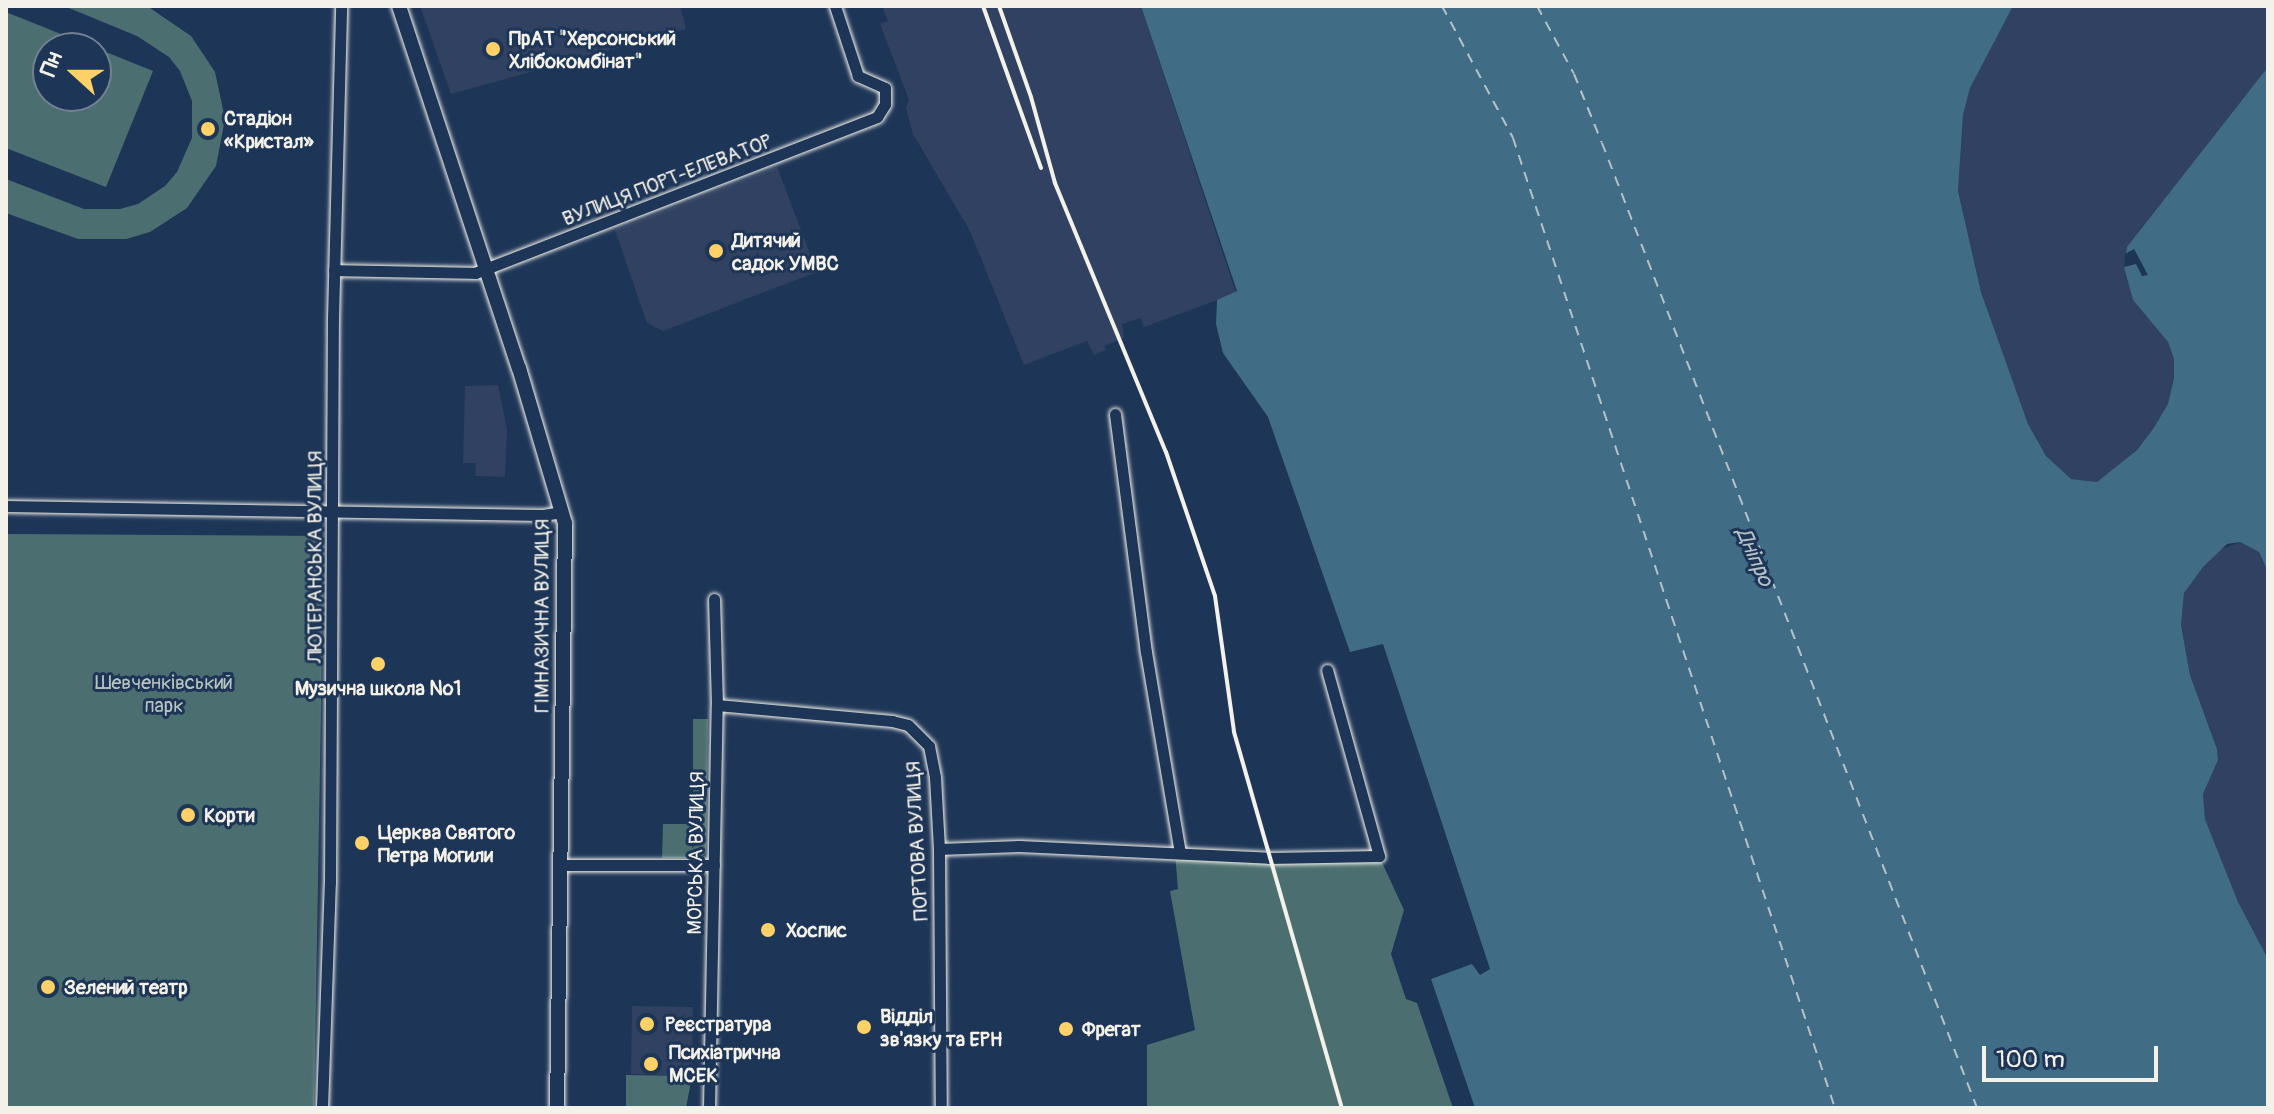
<!DOCTYPE html>
<meta charset="utf-8">
<style>
body{margin:0}
#map{position:relative;width:2274px;height:1114px;overflow:hidden;background:#1d3557;font-family:Pangolin,sans-serif}
div>[style]{position:absolute}
.built>*{inset:0;background:#314161}
.green>*{inset:0;background:#4b6f70}
.water>*{inset:0;background:#406c86}
.pier>*{inset:0;background:#1d3557}
.ferry>*{height:2px;margin-top:-1px;transform-origin:0;background:repeating-linear-gradient(90deg,#b5c2c6 0 10px,transparent 0 18px)}
.roads{filter:drop-shadow(0 0 2px #f4f1e8) drop-shadow(0 0 2px #f4f1e8)}
.minor>*{height:11px;margin:-5.5px;padding:0 5.5px;transform-origin:5.5px;border-radius:5.5px;background:#1d3557}
.tertiary>*{height:14px;margin:-7px;padding:0 7px;transform-origin:7px;border-radius:7px;background:#1d3557}
.rail>*{height:4px;margin:-2px;padding:0 2px;transform-origin:2px;border-radius:2px;background:#f4f1e8}
.dots>*{width:22px;height:22px;translate:-50% -50%;box-sizing:border-box;border:4px solid #1d3557;border-radius:50%}
span{translate:-50% -50%;white-space:nowrap;text-align:center;line-height:1.15;-webkit-text-stroke:6px #1d3557;paint-order:stroke}
.poi-label{font-size:20px;color:#f4f1e8;font-weight:700}
.left{translate:0 -50%;text-align:left}
.street-label{font-size:20px;color:#f4f1e8}
.park-label{font-size:20px;color:#b9c4be}
.water-label{font-size:22px;color:#b5c2c6;font-style:italic}
.frame{position:absolute;inset:0;border:8px solid #f4f1e8;pointer-events:none}
.north{position:absolute;left:32px;top:32px;width:80px;height:80px;box-sizing:border-box;background:#1d3557;border:2px solid #738091;border-radius:50%;rotate:291deg;font-size:22px;font-weight:700;line-height:32px;text-align:center;color:#f4f1e8}
.north::after{content:'';display:block;margin:auto;width:28px;height:36px;background:#ffd166;clip-path:polygon(50% 0,100% 100%,50% 72%,0 100%)}
.scale{position:absolute;left:1982px;top:1046px;width:176px;height:36px;box-sizing:border-box;border:4px solid #f4f1e8;border-top:0;padding-left:10px;font-size:24px;line-height:28px;white-space:nowrap;color:#f4f1e8;-webkit-text-stroke:6px #1d3557;paint-order:stroke}
</style>
<div id="map">
<div class="built">
<div style="clip-path:polygon(420px 6px,680px 6px,686px 29px,451px 94px)"></div>
<div style="clip-path:polygon(882px 6px,1141px 6px,1236px 293px,1144px 327px,1141px 318px,1122px 324px,1124px 338px,1104px 346px,1106px 350px,1094px 355px,1087px 341px,1024px 365px,970px 231px,913px 134px,906px 108px,909px 100px,880px 24px,888px 21px)"></div>
<div style="clip-path:polygon(2013px 6px,2268px 6px,2268px 67px,2125px 254px,2133px 300px,2168px 342px,2174px 359px,2174px 378px,2168px 404px,2153px 429px,2137px 450px,2097px 482px,2071px 479px,2046px 456px,2028px 424px,1981px 292px,1958px 191px,1963px 115px,1970px 88px)"></div>
<div style="clip-path:polygon(777px 167px,817px 272px,663px 331px,647px 323px,615px 230px)"></div>
<div style="clip-path:polygon(498px 385px,507px 430px,505px 477px,475px 476px,476px 463px,463px 463px,465px 386px)"></div>
<div style="clip-path:polygon(2240px 542px,2259px 552px,2268px 572px,2268px 959px,2238px 902px,2205px 819px,2203px 794px,2218px 760px,2217px 749px,2190px 675px,2181px 625px,2184px 593px,2192px 580px,2217px 551px)"></div>
<div style="clip-path:polygon(632px 1006px,693px 1007px,692px 1076px,631px 1074px)"></div>
</div>
<div class="green">
<div style="clip-path:polygon(64px 6px,150px 8px,191px 36px,215px 72px,225px 119px,216px 166px,187px 208px,150px 232px,126px 239px,78px 239px,6px 213px,6px 179px,84px 209px,120px 209px,138px 204px,165px 186px,177px 172px,192px 138px,192px 101px,180px 71px,169px 57px,137px 36px)"></div>
<div style="clip-path:polygon(6px 12px,96px 48px,48px 48px,48px 96px,96px 96px,96px 48px,153px 71px,106px 187px,6px 148px)"></div>
<div style="clip-path:polygon(6px 534px,324px 536px,314px 1108px,6px 1108px)"></div>
<div style="clip-path:polygon(693px 719px,708px 719px,706px 852px,700px 858px,662px 858px,663px 824px,693px 824px)"></div>
<div style="clip-path:polygon(1175px 853px,1379px 856px,1404px 910px,1391px 954px,1406px 999px,1417px 1003px,1453px 1108px,1147px 1108px,1147px 1045px,1195px 1030px,1170px 891px,1178px 889px)"></div>
<div style="clip-path:polygon(626px 1075px,692px 1076px,686px 1108px,626px 1108px)"></div>
</div>
<div class="water">
<div style="clip-path:polygon(1141px 6px,2013px 6px,1970px 88px,1963px 115px,1958px 191px,1981px 292px,2028px 424px,2046px 456px,2071px 479px,2097px 482px,2137px 450px,2153px 429px,2168px 404px,2174px 378px,2174px 359px,2168px 342px,2133px 300px,2124px 267px,2127px 247px,2268px 67px,2268px 572px,2259px 552px,2240px 542px,2227px 544px,2203px 567px,2184px 593px,2181px 625px,2190px 675px,2217px 749px,2218px 760px,2203px 794px,2205px 819px,2238px 902px,2268px 959px,2268px 1108px,1475px 1108px,1431px 979px,1472px 964px,1480px 975px,1490px 969px,1383px 644px,1350px 652px,1268px 417px,1223px 353px,1216px 324px,1217px 300px,1237px 291px)"></div>
</div>
<div class="pier">
<div style="clip-path:polygon(2134px 249px,2148px 275px,2142px 276px,2136px 264px,2124px 267px,2125px 254px)"></div>
</div>
<div class="ferry">
<div style="left:1442px;top:6px;width:150px;rotate:61.7deg"></div>
<div style="left:1513px;top:138px;width:1022px;rotate:71.64deg"></div>
<div style="left:1537px;top:6px;width:77px;rotate:61.4deg"></div>
<div style="left:1574px;top:74px;width:74px;rotate:67.9deg"></div>
<div style="left:1602px;top:143px;width:1035px;rotate:68.76deg"></div>
</div>
<div class="roads">
<div class="minor">
<div style="left:334px;top:270px;width:141px;rotate:1.2deg"></div>
<div style="left:475px;top:273px;width:431px;rotate:-21.2deg"></div>
<div style="left:877px;top:117px;width:15px;rotate:-58deg"></div>
<div style="left:885px;top:104px;width:16px;rotate:-90deg"></div>
<div style="left:885px;top:88px;width:30px;rotate:-156deg"></div>
<div style="left:858px;top:76px;width:74px;rotate:-108.2deg"></div>
<div style="left:1115px;top:414px;width:240px;rotate:82.6deg"></div>
<div style="left:1146px;top:652px;width:204px;rotate:80.4deg"></div>
<div style="left:6px;top:506px;width:537px;rotate:0.96deg"></div>
<div style="left:543px;top:515px;width:19px;rotate:-9deg"></div>
<div style="left:717px;top:705px;width:176px;rotate:5.2deg"></div>
<div style="left:892px;top:721px;width:16px;rotate:14deg"></div>
<div style="left:908px;top:725px;width:30px;rotate:45deg"></div>
<div style="left:929px;top:746px;width:32px;rotate:79deg"></div>
<div style="left:935px;top:777px;width:72px;rotate:86.8deg"></div>
<div style="left:939px;top:849px;width:259px;rotate:89.6deg"></div>
<div style="left:939px;top:849px;width:80px;rotate:-2.1deg"></div>
<div style="left:1019px;top:846px;width:250px;rotate:2.7deg"></div>
<div style="left:1269px;top:858px;width:110px;rotate:-1deg"></div>
<div style="left:1379px;top:856px;width:193px;rotate:-105.6deg"></div>
<div style="left:560px;top:865px;width:154px"></div>
<div style="left:322px;top:1108px;width:225px;rotate:-88deg"></div>
<div style="left:330px;top:883px;width:565px;rotate:-89.7deg"></div>
<div style="left:333px;top:318px;width:312px;rotate:-88.5deg"></div>
<div style="left:709px;top:1108px;width:403px;rotate:-88.9deg"></div>
<div style="left:717px;top:705px;width:106px;rotate:-91.6deg"></div>
</div>
<div class="tertiary">
<div style="left:399px;top:6px;width:381px;rotate:71.7deg"></div>
<div style="left:519px;top:368px;width:162px;rotate:73.5deg"></div>
<div style="left:565px;top:523px;width:585px;rotate:90.78deg"></div>
</div>
</div>
<div class="rail">
<div style="left:983px;top:6px;width:172px;rotate:70.3deg"></div>
<div style="left:999px;top:6px;width:96px;rotate:70.6deg"></div>
<div style="left:1031px;top:97px;width:89px;rotate:74.4deg"></div>
<div style="left:1055px;top:183px;width:291px;rotate:67.6deg"></div>
<div style="left:1166px;top:452px;width:152px;rotate:71.2deg"></div>
<div style="left:1215px;top:596px;width:137px;rotate:82deg"></div>
<div style="left:1234px;top:732px;width:391px;rotate:74deg"></div>
</div>
<div class="dots">
<div style="left:493px;top:49px;background:#ffd166"></div>
<div style="left:208px;top:129px;background:#ffd166"></div>
<div style="left:716px;top:251px;background:#ffd166"></div>
<div style="left:378px;top:664px;background:#ffd166"></div>
<div style="left:188px;top:815px;background:#ffd166"></div>
<div style="left:362px;top:843px;background:#ffd166"></div>
<div style="left:768px;top:930px;background:#ffd166"></div>
<div style="left:48px;top:987px;background:#ffd166"></div>
<div style="left:647px;top:1024px;background:#ffd166"></div>
<div style="left:864px;top:1027px;background:#ffd166"></div>
<div style="left:1066px;top:1029px;background:#ffd166"></div>
<div style="left:651px;top:1064px;background:#ffd166"></div>
</div>
<div class="poi-label">
<span class="left" style="left:509px;top:50px">ПрАТ "Херсонський<br>Хлібокомбінат"</span>
<span class="left" style="left:224px;top:130px">Стадіон<br>«Кристал»</span>
<span class="left" style="left:732px;top:252px">Дитячий<br>садок УМВС</span>
<span style="left:378px;top:688px">Музична школа №1</span>
<span class="left" style="left:204px;top:815px">Корти</span>
<span class="left" style="left:378px;top:844px">Церква Святого<br>Петра Могили</span>
<span class="left" style="left:786px;top:930px">Хоспис</span>
<span class="left" style="left:64px;top:987px">Зелений театр</span>
<span class="left" style="left:880px;top:1028px">Відділ<br>зв'язку та ЕРН</span>
<span class="left" style="left:665px;top:1024px">Реєстратура</span>
<span class="left" style="left:1082px;top:1029px">Фрегат</span>
<span class="left" style="left:669px;top:1064px">Психіатрична<br>МСЕК</span>
</div>
<div class="street-label">
<span style="left:667px;top:180px;rotate:-21deg">ВУЛИЦЯ ПОРТ-ЕЛЕВАТОР</span>
<span style="left:315px;top:557px;rotate:-90deg">ЛЮТЕРАНСЬКА ВУЛИЦЯ</span>
<span style="left:542px;top:616px;rotate:-90deg">ГІМНАЗИЧНА ВУЛИЦЯ</span>
<span style="left:917px;top:841px;rotate:-93deg">ПОРТОВА ВУЛИЦЯ</span>
<span style="left:696px;top:853px;rotate:-89deg">МОРСЬКА ВУЛИЦЯ</span>
</div>
<div class="park-label">
<span style="left:164px;top:694px">Шевченківський<br>парк</span>
</div>
<div class="water-label">
<span style="left:1754px;top:557px;rotate:66deg">Дніпро</span>
</div>
<div class="frame"></div>
<div class="north">Пн</div>
<div class="scale">100 m</div>
</div>
